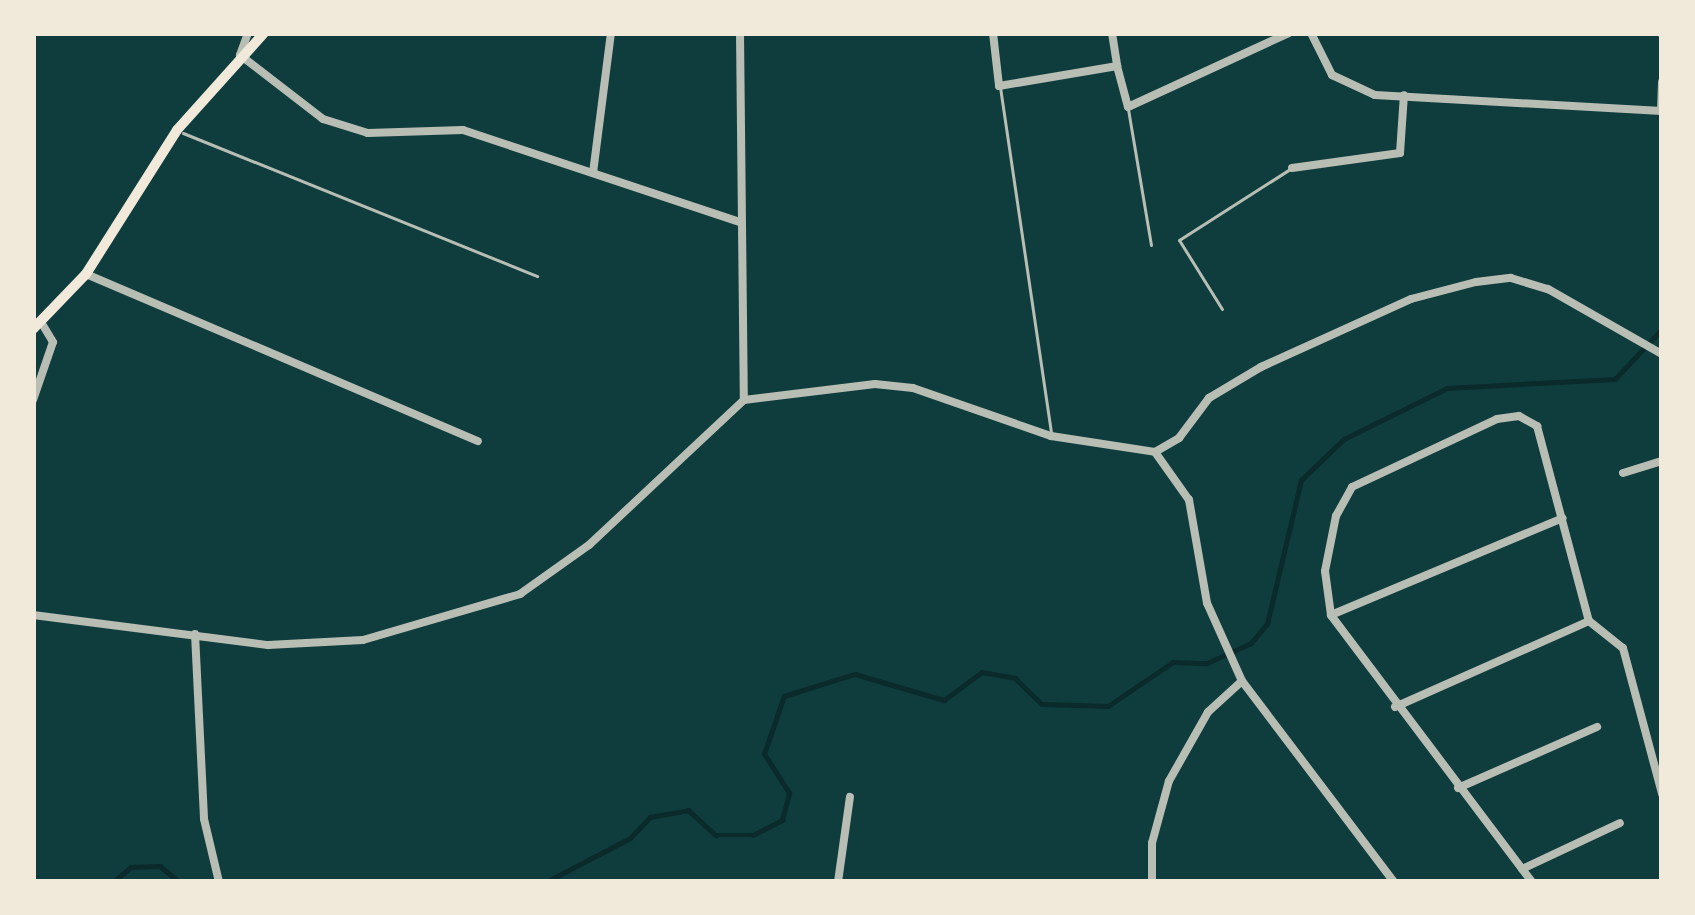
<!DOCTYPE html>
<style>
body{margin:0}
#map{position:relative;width:1695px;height:915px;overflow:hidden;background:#0f3d3e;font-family:"Times New Roman",serif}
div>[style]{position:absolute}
.stream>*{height:4.5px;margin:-2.25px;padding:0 2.25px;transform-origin:2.25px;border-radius:2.25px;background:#0a2a2b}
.service>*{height:3px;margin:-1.5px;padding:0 1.5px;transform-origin:1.5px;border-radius:1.5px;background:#b8beb3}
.minor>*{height:8px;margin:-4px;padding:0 4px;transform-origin:4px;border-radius:4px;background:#b8beb3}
.secondary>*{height:10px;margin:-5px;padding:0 5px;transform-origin:5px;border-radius:5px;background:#f1e9da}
span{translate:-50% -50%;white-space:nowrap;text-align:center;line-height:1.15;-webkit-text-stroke:12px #f1e9da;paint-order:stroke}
.frame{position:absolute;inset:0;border:36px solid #f1e9da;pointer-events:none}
</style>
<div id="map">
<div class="stream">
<div style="left:113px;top:882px;width:23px;rotate:-40deg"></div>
<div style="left:131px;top:867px;width:29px;rotate:-2deg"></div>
<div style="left:160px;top:866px;width:26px;rotate:39deg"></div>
<div style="left:546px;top:882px;width:95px;rotate:-27.6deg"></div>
<div style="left:630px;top:838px;width:29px;rotate:-46deg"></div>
<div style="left:650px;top:817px;width:39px;rotate:-10deg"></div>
<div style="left:688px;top:810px;width:38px;rotate:42deg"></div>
<div style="left:716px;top:835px;width:37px"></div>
<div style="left:753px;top:835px;width:33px;rotate:-27deg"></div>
<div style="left:782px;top:820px;width:28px;rotate:-75deg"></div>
<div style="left:789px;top:793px;width:46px;rotate:-122.7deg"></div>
<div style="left:764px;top:754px;width:61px;rotate:-71deg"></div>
<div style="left:784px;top:696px;width:74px;rotate:-17.2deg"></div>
<div style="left:855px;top:674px;width:93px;rotate:16.3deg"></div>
<div style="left:944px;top:700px;width:47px;rotate:-36.4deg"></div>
<div style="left:982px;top:672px;width:34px;rotate:10deg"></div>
<div style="left:1015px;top:678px;width:37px;rotate:44deg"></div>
<div style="left:1042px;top:704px;width:66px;rotate:1.7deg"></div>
<div style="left:1108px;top:706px;width:78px;rotate:-34.1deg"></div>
<div style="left:1173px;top:662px;width:34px;rotate:2deg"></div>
<div style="left:1207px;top:663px;width:48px;rotate:-24.4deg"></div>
<div style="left:1251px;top:643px;width:25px;rotate:-50deg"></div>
<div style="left:1267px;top:624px;width:148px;rotate:-76.7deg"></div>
<div style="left:1301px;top:480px;width:59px;rotate:-43.6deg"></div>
<div style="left:1344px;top:439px;width:115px;rotate:-26.3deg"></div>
<div style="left:1447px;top:388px;width:168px;rotate:-3.1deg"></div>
<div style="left:1615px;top:379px;width:69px;rotate:-46.8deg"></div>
</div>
<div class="service">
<div style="left:1000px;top:87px;width:351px;rotate:81.6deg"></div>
<div style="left:1128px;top:109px;width:138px;rotate:80.4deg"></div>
<div style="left:183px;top:133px;width:382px;rotate:22deg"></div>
<div style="left:1222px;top:309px;width:81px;rotate:-121.9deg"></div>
<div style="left:1179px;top:240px;width:132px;rotate:-32.6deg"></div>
</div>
<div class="minor">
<div style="left:248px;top:33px;width:23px;rotate:110deg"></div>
<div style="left:240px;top:55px;width:105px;rotate:37.6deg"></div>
<div style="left:323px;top:119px;width:47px;rotate:17.3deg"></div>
<div style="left:368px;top:133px;width:95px;rotate:-1.8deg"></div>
<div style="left:463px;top:130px;width:292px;rotate:18.4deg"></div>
<div style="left:740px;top:33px;width:367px;rotate:89.4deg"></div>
<div style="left:993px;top:33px;width:53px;rotate:83.5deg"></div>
<div style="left:999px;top:86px;width:120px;rotate:-9.6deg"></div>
<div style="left:1117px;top:66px;width:42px;rotate:75deg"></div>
<div style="left:1128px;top:107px;width:177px;rotate:-24.7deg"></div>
<div style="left:1112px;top:33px;width:33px;rotate:81deg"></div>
<div style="left:1311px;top:33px;width:47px;rotate:63.4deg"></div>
<div style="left:1332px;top:75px;width:47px;rotate:24.9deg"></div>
<div style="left:1375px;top:95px;width:287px;rotate:3.2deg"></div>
<div style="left:1662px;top:33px;width:1px;rotate:90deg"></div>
<div style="left:1661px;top:111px;width:29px;rotate:-88deg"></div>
<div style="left:1292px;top:168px;width:109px;rotate:-7.9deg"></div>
<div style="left:1400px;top:153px;width:58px;rotate:-86.1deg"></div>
<div style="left:593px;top:173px;width:141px;rotate:-82.7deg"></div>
<div style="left:86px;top:274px;width:426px;rotate:23.1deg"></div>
<div style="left:33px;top:400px;width:61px;rotate:-71deg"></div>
<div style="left:53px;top:342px;width:23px;rotate:-121deg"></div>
<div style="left:1623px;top:473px;width:41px;rotate:-17.1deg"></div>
<div style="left:33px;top:615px;width:237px;rotate:7.3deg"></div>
<div style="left:268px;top:645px;width:95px;rotate:-3deg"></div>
<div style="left:363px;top:640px;width:164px;rotate:-16.3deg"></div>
<div style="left:520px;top:594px;width:85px;rotate:-35.4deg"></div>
<div style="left:589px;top:545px;width:212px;rotate:-43.1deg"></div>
<div style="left:744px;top:400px;width:132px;rotate:-7deg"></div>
<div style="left:875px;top:384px;width:38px;rotate:6deg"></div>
<div style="left:913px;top:388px;width:146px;rotate:19.2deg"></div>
<div style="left:1051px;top:436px;width:105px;rotate:8.7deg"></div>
<div style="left:1155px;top:452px;width:28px;rotate:-30deg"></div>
<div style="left:1179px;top:438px;width:50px;rotate:-53.1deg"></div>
<div style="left:1209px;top:398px;width:61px;rotate:-30.8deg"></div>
<div style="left:1261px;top:367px;width:165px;rotate:-24.4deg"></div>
<div style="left:1411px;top:299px;width:67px;rotate:-14.7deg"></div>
<div style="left:1476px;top:282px;width:35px;rotate:-7deg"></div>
<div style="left:1511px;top:278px;width:39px;rotate:17deg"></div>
<div style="left:1548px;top:289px;width:131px;rotate:29.7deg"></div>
<div style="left:1331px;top:615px;width:251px;rotate:-22.7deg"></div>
<div style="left:195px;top:634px;width:185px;rotate:87.2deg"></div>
<div style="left:204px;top:819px;width:65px;rotate:76.6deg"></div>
<div style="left:1242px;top:681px;width:252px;rotate:52.9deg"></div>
<div style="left:1395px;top:707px;width:212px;rotate:-23.9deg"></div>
<div style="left:1458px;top:788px;width:152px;rotate:-23.7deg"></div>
<div style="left:1522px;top:869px;width:108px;rotate:-25.1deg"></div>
<div style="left:838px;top:882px;width:86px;rotate:-82deg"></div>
<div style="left:1152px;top:882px;width:39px;rotate:-90deg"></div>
<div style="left:1152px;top:843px;width:64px;rotate:-74.7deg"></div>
<div style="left:1169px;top:781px;width:79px;rotate:-60.5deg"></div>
<div style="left:1208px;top:712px;width:46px;rotate:-42.4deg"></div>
<div style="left:1242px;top:681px;width:85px;rotate:-114.2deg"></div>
<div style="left:1207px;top:603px;width:105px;rotate:-99.9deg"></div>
<div style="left:1189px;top:500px;width:59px;rotate:-125.3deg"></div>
<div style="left:1532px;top:882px;width:334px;rotate:-127deg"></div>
<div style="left:1331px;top:615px;width:44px;rotate:-97.8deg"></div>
<div style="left:1325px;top:571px;width:56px;rotate:-78.7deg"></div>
<div style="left:1336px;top:516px;width:33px;rotate:-61deg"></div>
<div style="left:1352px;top:487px;width:160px;rotate:-25.1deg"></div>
<div style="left:1497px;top:419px;width:22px;rotate:-8deg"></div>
<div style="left:1519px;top:416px;width:21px;rotate:29deg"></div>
<div style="left:1537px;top:426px;width:202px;rotate:75.1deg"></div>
<div style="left:1589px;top:621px;width:43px;rotate:38.5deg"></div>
<div style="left:1623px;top:648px;width:151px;rotate:75deg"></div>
</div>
<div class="secondary">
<div style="left:33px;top:329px;width:76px;rotate:-46.1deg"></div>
<div style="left:86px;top:274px;width:170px;rotate:-57.7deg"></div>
<div style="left:177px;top:130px;width:130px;rotate:-48.1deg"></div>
</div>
<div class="frame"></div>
</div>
